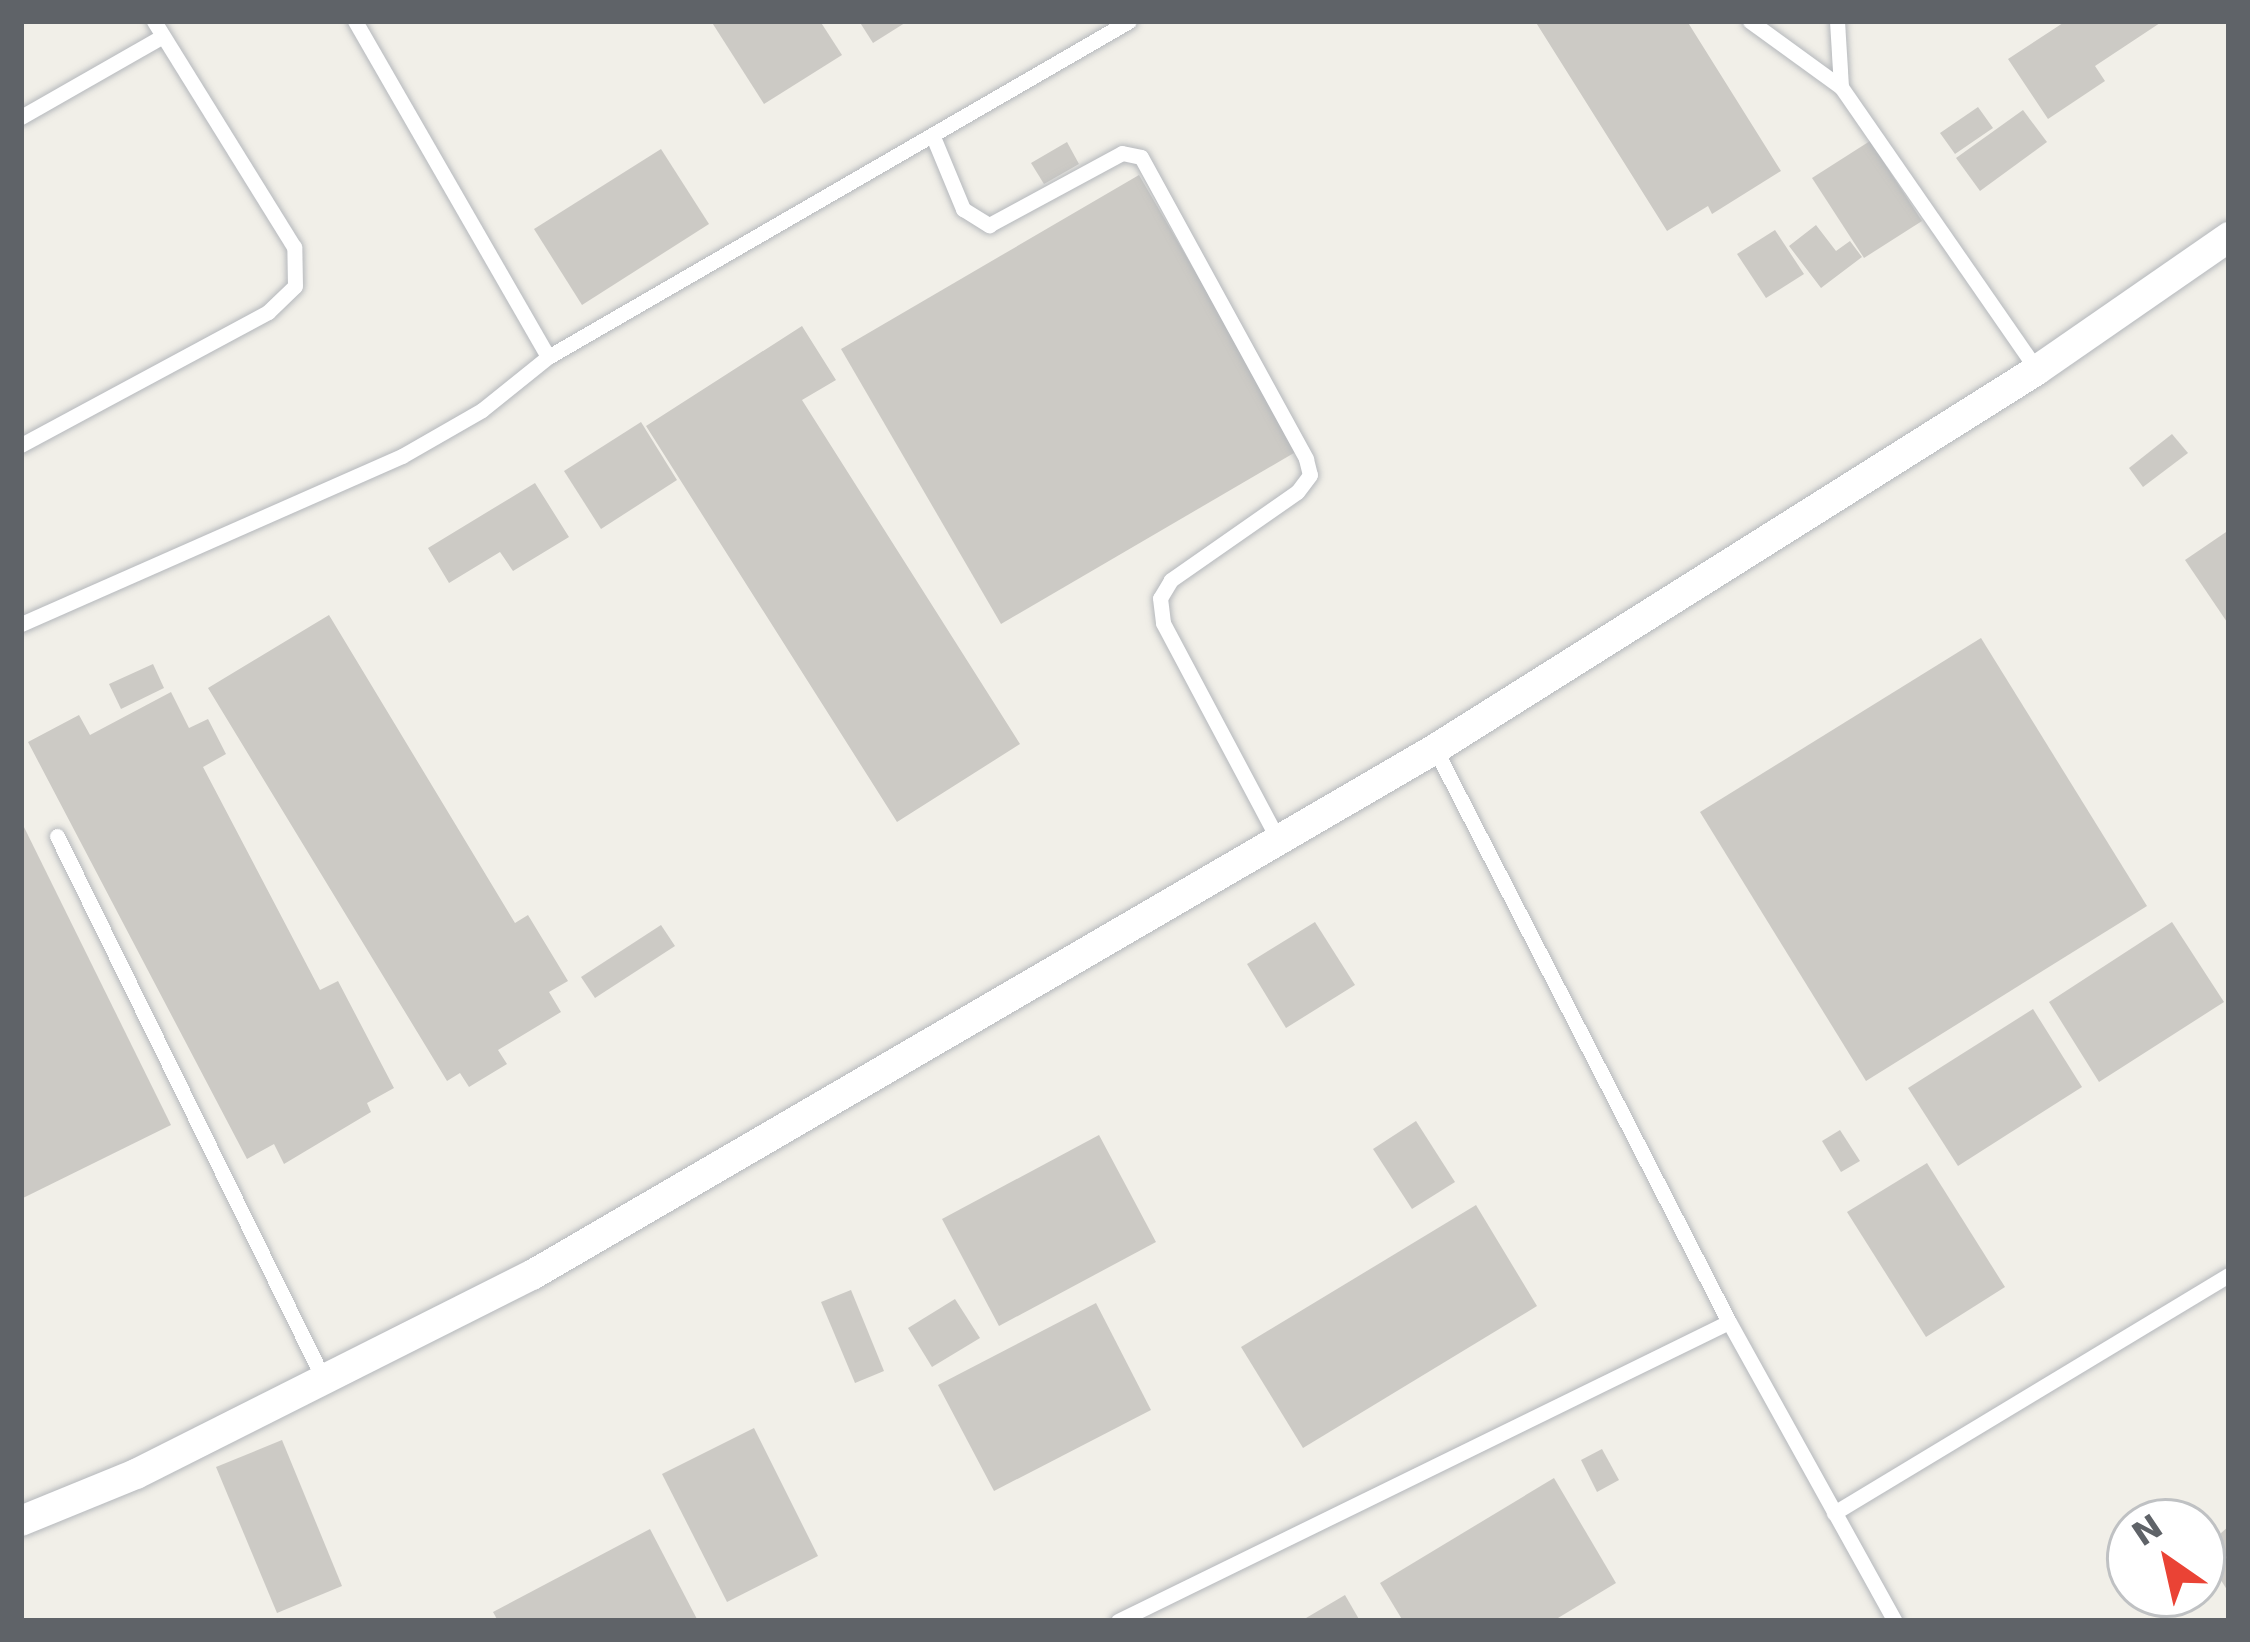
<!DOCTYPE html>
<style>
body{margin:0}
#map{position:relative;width:2250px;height:1642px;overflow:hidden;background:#f1efe8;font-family:"DejaVu Sans",sans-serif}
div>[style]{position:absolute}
.building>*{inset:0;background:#cccac5}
.roads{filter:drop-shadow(0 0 3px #b5b8bc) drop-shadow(0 0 3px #b5b8bc)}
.lane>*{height:15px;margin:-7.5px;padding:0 7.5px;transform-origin:7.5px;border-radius:7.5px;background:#fff}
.street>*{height:30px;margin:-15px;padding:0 15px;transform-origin:15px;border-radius:15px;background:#fff}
span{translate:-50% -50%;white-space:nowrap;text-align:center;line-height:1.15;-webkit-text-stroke:12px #fff;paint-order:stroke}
.frame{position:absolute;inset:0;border:24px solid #5f6368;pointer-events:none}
.north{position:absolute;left:2106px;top:1498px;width:120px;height:120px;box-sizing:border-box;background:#fff;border:3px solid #bfc1c3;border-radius:50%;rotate:326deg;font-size:33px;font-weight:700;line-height:48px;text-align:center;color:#5f6368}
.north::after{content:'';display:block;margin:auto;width:42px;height:54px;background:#ea4335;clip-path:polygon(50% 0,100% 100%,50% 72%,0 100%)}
</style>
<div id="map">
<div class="building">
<div style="clip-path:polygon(711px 21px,820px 21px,842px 55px,764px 104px)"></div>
<div style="clip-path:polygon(859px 21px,908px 21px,873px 43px)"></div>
<div style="clip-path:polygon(1535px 21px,1687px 21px,1781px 171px,1712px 214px,1708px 206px,1667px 231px)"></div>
<div style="clip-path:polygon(2066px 21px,2163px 21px,2095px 66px,2105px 81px,2048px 119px,2008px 59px)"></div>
<div style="clip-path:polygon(1978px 107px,1993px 128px,1955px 154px,1940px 133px)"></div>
<div style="clip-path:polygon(2023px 110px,2047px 142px,1980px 191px,1956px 158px)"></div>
<div style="clip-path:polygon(1870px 141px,1922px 221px,1864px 258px,1812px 178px)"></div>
<div style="clip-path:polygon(1067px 142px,1079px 164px,1044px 184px,1031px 163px)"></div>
<div style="clip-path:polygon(661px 149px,709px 224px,582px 305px,534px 229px)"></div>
<div style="clip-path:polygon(1139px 175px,1299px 450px,1001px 624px,841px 349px)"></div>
<div style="clip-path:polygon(1816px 225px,1836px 251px,1850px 241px,1862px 257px,1821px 288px,1789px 246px)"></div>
<div style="clip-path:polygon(1775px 230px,1804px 274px,1766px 298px,1737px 254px)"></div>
<div style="clip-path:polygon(802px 326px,836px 380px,802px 400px,1020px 744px,897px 822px,646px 426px)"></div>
<div style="clip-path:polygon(641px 422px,677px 480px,601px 529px,564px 471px)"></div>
<div style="clip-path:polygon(2172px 434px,2188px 453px,2143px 487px,2129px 468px)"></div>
<div style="clip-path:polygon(535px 483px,569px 537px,513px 571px,500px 552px,449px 583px,428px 548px)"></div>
<div style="clip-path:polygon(2229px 530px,2229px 625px,2185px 560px)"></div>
<div style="clip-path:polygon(329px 615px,515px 923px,528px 915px,568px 981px,549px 992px,561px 1012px,498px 1050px,507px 1064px,469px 1087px,460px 1073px,447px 1081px,208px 688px)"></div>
<div style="clip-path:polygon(1981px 638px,2147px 906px,1866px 1081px,1700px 812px)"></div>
<div style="clip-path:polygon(153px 664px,164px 688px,121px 709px,109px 684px)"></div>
<div style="clip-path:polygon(171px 692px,189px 728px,208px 719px,226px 754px,203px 767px,320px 990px,338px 981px,394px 1088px,367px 1103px,371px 1112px,284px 1164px,274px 1144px,247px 1159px,28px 742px,79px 715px,90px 735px)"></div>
<div style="clip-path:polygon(21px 821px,171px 1125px,21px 1199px)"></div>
<div style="clip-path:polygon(1315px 922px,1355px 985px,1286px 1028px,1247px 964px)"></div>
<div style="clip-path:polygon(2172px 922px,2224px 1002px,2099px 1082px,2049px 1002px)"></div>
<div style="clip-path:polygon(661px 925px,675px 946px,595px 998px,581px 977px)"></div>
<div style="clip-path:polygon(2033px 1009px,2082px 1087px,1958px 1166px,1908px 1088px)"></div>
<div style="clip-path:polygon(1416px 1121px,1455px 1182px,1412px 1209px,1373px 1149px)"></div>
<div style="clip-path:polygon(1840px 1130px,1860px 1161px,1841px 1172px,1822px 1141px)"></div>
<div style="clip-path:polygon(1099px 1135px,1156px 1242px,999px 1326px,942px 1219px)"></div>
<div style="clip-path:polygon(1927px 1163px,2005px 1287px,1926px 1337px,1847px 1212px)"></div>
<div style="clip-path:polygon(1476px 1205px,1537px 1306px,1303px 1448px,1241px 1347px)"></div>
<div style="clip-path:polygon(851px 1290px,884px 1371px,855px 1383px,821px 1302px)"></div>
<div style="clip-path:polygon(955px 1299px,980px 1338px,932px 1367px,908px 1328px)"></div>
<div style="clip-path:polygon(1096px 1303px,1151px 1410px,994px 1491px,938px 1385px)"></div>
<div style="clip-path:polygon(754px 1428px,818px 1556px,727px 1602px,662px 1474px)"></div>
<div style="clip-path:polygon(282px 1440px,342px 1586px,277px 1613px,216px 1467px)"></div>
<div style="clip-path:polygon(1602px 1449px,1619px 1480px,1597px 1492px,1581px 1460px)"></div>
<div style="clip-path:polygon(1554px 1478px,1616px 1583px,1553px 1621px,1403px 1621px,1380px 1583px)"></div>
<div style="clip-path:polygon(2229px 1526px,2229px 1593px,2202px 1550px)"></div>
<div style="clip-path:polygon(650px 1529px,698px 1621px,498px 1621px,493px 1612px)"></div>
<div style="clip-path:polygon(1345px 1595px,1360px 1621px,1301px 1621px)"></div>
</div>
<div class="roads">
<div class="lane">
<div style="left:355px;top:21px;width:387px;rotate:60.1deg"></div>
<div style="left:1750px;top:21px;width:112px;rotate:36deg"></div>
<div style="left:1841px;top:87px;width:344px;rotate:55.3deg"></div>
<div style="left:1837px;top:21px;width:66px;rotate:86.5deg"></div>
<div style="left:21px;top:117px;width:163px;rotate:-29.7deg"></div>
<div style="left:934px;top:139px;width:76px;rotate:67.5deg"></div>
<div style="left:963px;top:209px;width:31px;rotate:32deg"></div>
<div style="left:989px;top:225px;width:151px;rotate:-28.4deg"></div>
<div style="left:1122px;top:153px;width:19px;rotate:12deg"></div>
<div style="left:1141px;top:157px;width:344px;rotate:61.3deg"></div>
<div style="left:1306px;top:459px;width:16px;rotate:76deg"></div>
<div style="left:1310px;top:475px;width:21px;rotate:127deg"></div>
<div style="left:1297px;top:492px;width:154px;rotate:145.1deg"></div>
<div style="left:1171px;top:580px;width:21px;rotate:121deg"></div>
<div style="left:1160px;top:598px;width:25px;rotate:83deg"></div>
<div style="left:1163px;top:623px;width:242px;rotate:62deg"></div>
<div style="left:21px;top:445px;width:281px;rotate:-28.3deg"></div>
<div style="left:268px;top:312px;width:37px;rotate:-44deg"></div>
<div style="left:295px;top:286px;width:39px;rotate:-91deg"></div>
<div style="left:294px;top:247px;width:266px;rotate:-121.8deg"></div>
<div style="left:21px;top:624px;width:416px;rotate:-23.8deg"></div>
<div style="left:402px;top:456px;width:92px;rotate:-29.9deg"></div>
<div style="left:482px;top:410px;width:85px;rotate:-38.8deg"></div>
<div style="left:548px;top:357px;width:671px;rotate:-30.04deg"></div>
<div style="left:1435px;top:749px;width:644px;rotate:62.84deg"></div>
<div style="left:1729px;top:1322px;width:342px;rotate:61deg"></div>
<div style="left:57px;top:836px;width:608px;rotate:63.86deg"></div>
<div style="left:1834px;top:1513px;width:461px;rotate:-31.1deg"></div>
<div style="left:1118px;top:1621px;width:680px;rotate:-26.08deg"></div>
</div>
<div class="street">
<div style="left:21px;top:1521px;width:124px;rotate:-22.2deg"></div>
<div style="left:136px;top:1474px;width:443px;rotate:-26.7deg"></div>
<div style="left:532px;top:1275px;width:1045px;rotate:-30.22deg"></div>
<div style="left:1435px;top:749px;width:711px;rotate:-32.19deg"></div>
<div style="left:2037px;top:370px;width:234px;rotate:-34.7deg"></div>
</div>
</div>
<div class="frame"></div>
<div class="north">N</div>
</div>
